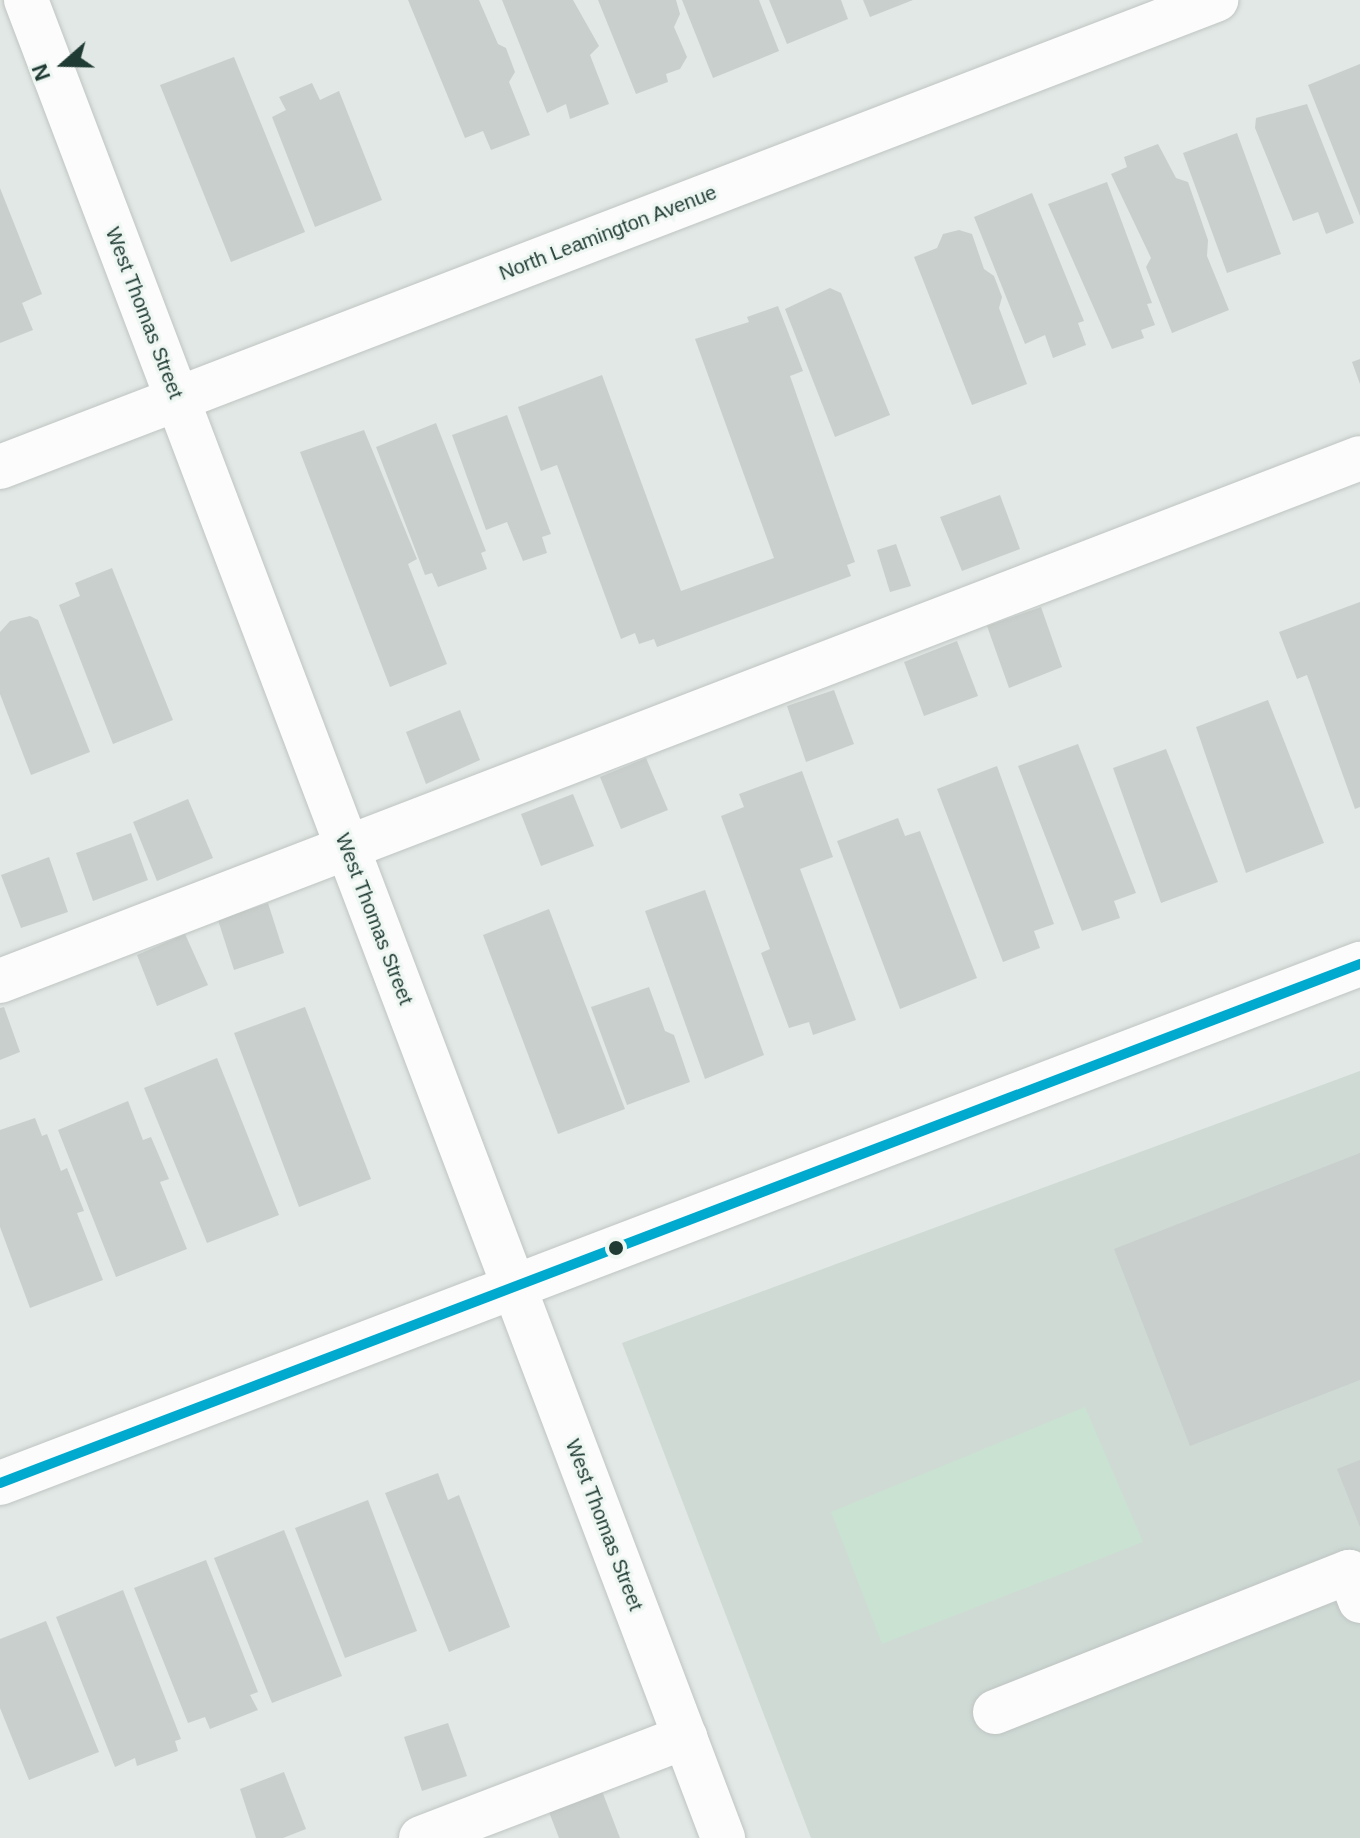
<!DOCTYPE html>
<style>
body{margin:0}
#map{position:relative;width:1360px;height:1838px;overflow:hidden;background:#e2e8e5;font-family:Helvetica,sans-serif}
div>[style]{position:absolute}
.built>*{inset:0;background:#cfdad5}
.green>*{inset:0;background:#cae2d1}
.building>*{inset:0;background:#c9cfcc}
.roads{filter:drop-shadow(0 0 2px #bfc5c2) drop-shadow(0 0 2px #bfc5c2)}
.minor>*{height:44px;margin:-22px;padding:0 22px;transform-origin:22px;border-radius:22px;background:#fbfcfb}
.bus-1>*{height:10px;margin:-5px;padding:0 5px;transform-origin:5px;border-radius:5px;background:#00a9ce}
.dots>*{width:22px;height:22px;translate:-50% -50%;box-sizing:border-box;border:4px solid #eff7f3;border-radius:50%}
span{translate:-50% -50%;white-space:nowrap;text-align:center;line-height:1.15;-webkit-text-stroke:6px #eff7f3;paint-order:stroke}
.street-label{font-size:20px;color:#1f3b33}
.north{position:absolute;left:24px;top:24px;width:80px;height:80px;-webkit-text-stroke:6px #eff7f3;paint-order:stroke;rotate:250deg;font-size:22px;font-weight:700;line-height:32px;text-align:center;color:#1f3b33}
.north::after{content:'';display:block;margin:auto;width:28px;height:36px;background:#1f3b33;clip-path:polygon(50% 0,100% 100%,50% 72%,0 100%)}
</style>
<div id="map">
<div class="built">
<div style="clip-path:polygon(1360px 1071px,1360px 1838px,811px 1838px,622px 1343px)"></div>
</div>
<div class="green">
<div style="clip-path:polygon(1085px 1407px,1143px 1542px,882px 1644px,831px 1512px)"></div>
</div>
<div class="building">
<div style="clip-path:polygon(408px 0,479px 0,498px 44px,506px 48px,515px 72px,509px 82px,530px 135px,491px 150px,483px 131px,465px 138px)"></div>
<div style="clip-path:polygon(502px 0,573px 0,599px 46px,590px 55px,609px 104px,570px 119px,566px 104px,547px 113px)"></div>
<div style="clip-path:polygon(598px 0,676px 0,680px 14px,674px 27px,687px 57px,680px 69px,666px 74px,668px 82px,636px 94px)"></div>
<div style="clip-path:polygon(682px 0,759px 0,779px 51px,713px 78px)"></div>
<div style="clip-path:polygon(769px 0,841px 0,848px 19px,787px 44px)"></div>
<div style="clip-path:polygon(863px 0,913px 0,870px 17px)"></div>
<div style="clip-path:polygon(234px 57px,305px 232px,231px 262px,160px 85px)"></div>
<div style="clip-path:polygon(1360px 64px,1360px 216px,1308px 85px)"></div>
<div style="clip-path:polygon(312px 83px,320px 100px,339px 91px,382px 200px,315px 227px,272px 117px,286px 110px,279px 97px)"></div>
<div style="clip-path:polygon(1307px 104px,1354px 223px,1326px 234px,1318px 212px,1293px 221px,1255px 128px,1256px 118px)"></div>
<div style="clip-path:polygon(1237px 133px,1281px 254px,1227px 273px,1183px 153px)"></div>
<div style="clip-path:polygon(1158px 144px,1176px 178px,1188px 182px,1208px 240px,1207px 256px,1229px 310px,1172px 333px,1146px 267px,1151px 258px,1111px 174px,1127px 167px,1124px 157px)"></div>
<div style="clip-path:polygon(1107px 182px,1152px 303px,1147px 304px,1155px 325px,1141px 330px,1144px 338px,1112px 349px,1048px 204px)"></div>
<div style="clip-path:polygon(0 188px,42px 294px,22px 303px,33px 330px,0 343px)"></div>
<div style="clip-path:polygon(1032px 193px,1084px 321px,1078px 323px,1086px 345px,1053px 358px,1045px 335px,1025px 344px,974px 217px)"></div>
<div style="clip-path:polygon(959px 230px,972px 234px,984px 269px,994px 276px,1002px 297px,999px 308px,1027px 384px,972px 405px,914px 257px,937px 248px,943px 234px)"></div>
<div style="clip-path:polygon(830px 288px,841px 293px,890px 415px,835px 437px,785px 309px)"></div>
<div style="clip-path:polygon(778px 306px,803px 371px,790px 376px,855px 562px,847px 565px,851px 576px,657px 647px,654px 639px,639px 644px,635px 633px,621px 639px,557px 465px,541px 471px,518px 407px,602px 375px,681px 591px,774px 558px,695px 339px,749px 322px,747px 317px)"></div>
<div style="clip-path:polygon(1360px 359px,1360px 384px,1352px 362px)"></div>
<div style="clip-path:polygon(507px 415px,551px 534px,542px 537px,547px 553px,523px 561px,507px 522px,486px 530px,452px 435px)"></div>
<div style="clip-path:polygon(436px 423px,486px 551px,481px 553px,487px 569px,438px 587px,432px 573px,425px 575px,376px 447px)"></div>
<div style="clip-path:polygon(364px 430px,417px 559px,408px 564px,447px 664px,390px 687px,300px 452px)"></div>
<div style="clip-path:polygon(1000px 495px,1020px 549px,962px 571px,940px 517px)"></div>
<div style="clip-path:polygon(896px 544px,911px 586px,890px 592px,877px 550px)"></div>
<div style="clip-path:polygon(112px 568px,173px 720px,113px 744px,59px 605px,80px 596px,75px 583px)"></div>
<div style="clip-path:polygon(1360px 602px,1360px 807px,1355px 809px,1307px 675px,1297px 679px,1279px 632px)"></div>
<div style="clip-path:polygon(1041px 607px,1062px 667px,1009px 688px,987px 626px)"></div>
<div style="clip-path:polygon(30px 616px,38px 620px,90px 752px,31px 775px,0 694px,0 632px,10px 621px)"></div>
<div style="clip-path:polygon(957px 641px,978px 696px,924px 716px,904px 662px)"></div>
<div style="clip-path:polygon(834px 690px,854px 744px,806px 762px,787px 706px)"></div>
<div style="clip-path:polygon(1268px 700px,1324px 843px,1246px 873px,1196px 727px)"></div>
<div style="clip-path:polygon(460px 710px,480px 760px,426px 784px,406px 732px)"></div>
<div style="clip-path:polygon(1078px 744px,1136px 893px,1114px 901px,1120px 918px,1082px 931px,1018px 766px)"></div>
<div style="clip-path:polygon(1166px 749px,1218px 882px,1161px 903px,1113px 768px)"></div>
<div style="clip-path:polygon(646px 758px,668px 810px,621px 829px,600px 777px)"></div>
<div style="clip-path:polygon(997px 766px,1054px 924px,1034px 931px,1040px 948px,1003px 962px,937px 789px)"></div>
<div style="clip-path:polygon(802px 771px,833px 857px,800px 869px,856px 1020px,813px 1035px,809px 1022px,789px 1028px,761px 953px,770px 949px,721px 816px,744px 807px,739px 794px)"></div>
<div style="clip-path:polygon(573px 794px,594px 846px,541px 866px,521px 814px)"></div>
<div style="clip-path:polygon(188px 799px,213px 858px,157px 881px,133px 822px)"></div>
<div style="clip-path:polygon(898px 818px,905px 836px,920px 831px,977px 978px,900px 1009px,837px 841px)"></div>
<div style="clip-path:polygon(131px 833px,148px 880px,93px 901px,76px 853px)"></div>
<div style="clip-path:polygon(49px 857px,68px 912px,21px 928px,1px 875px)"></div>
<div style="clip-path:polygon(705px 890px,764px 1055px,705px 1079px,645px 911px)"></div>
<div style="clip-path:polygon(268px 903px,284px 953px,234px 970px,218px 920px)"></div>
<div style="clip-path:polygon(549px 909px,625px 1109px,558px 1134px,483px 935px)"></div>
<div style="clip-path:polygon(185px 934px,208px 985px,157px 1006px,137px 955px)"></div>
<div style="clip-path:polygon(649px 987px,665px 1031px,674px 1035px,690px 1082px,627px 1105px,591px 1007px)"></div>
<div style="clip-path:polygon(4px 1007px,20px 1052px,0 1060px,0 1008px)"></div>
<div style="clip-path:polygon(305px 1007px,371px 1179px,299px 1207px,234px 1033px)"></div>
<div style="clip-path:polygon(217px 1058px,279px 1215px,207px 1243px,144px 1088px)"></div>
<div style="clip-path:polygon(128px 1101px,143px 1140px,151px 1137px,169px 1179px,160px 1182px,187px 1249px,116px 1277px,58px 1130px)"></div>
<div style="clip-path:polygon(35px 1118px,42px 1136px,47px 1134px,61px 1171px,67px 1168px,84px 1211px,77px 1213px,103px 1280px,30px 1308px,0 1227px,0 1130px)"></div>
<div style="clip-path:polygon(1360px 1153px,1360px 1380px,1190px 1446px,1114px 1249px)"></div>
<div style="clip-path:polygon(1360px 1460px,1360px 1527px,1337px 1469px)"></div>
<div style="clip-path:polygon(438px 1473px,448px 1500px,459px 1495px,510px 1627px,449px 1652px,385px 1493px)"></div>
<div style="clip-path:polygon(368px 1500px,417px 1631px,345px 1658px,295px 1528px)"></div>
<div style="clip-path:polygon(284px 1530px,342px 1676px,272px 1703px,214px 1558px)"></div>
<div style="clip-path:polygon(206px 1560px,258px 1692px,250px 1695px,258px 1710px,210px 1729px,205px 1717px,188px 1723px,134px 1588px)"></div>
<div style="clip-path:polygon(123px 1590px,181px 1739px,175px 1741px,178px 1751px,137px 1766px,135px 1758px,115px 1767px,56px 1617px)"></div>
<div style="clip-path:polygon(46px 1621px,99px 1752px,29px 1780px,0 1708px,0 1639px)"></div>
<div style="clip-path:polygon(448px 1723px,467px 1776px,422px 1791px,404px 1737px)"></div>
<div style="clip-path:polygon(284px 1772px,306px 1829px,283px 1838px,256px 1838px,240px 1789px)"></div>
<div style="clip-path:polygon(602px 1791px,620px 1838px,559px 1838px,549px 1812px)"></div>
</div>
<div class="roads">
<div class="minor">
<div style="left:26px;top:0;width:1966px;rotate:69.23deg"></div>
<div style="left:0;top:467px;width:1303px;rotate:-21.01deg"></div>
<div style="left:0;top:981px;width:1457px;rotate:-21.03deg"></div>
<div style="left:0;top:1483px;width:1456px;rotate:-20.89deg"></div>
<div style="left:995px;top:1712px;width:381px;rotate:-21.6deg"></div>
<div style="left:1349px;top:1572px;width:31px;rotate:69deg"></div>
<div style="left:421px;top:1838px;width:283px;rotate:-20.9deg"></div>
</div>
</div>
<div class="bus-1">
<div style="left:0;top:1483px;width:1456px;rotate:-20.89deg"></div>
</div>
<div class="dots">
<div style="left:616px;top:1248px;background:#1f3b33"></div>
</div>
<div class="street-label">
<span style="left:608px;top:233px;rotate:-21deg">North Leamington Avenue</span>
<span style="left:144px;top:313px;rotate:69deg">West Thomas Street</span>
<span style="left:374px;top:919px;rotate:69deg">West Thomas Street</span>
<span style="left:604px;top:1525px;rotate:69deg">West Thomas Street</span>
</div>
<div class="north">N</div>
</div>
